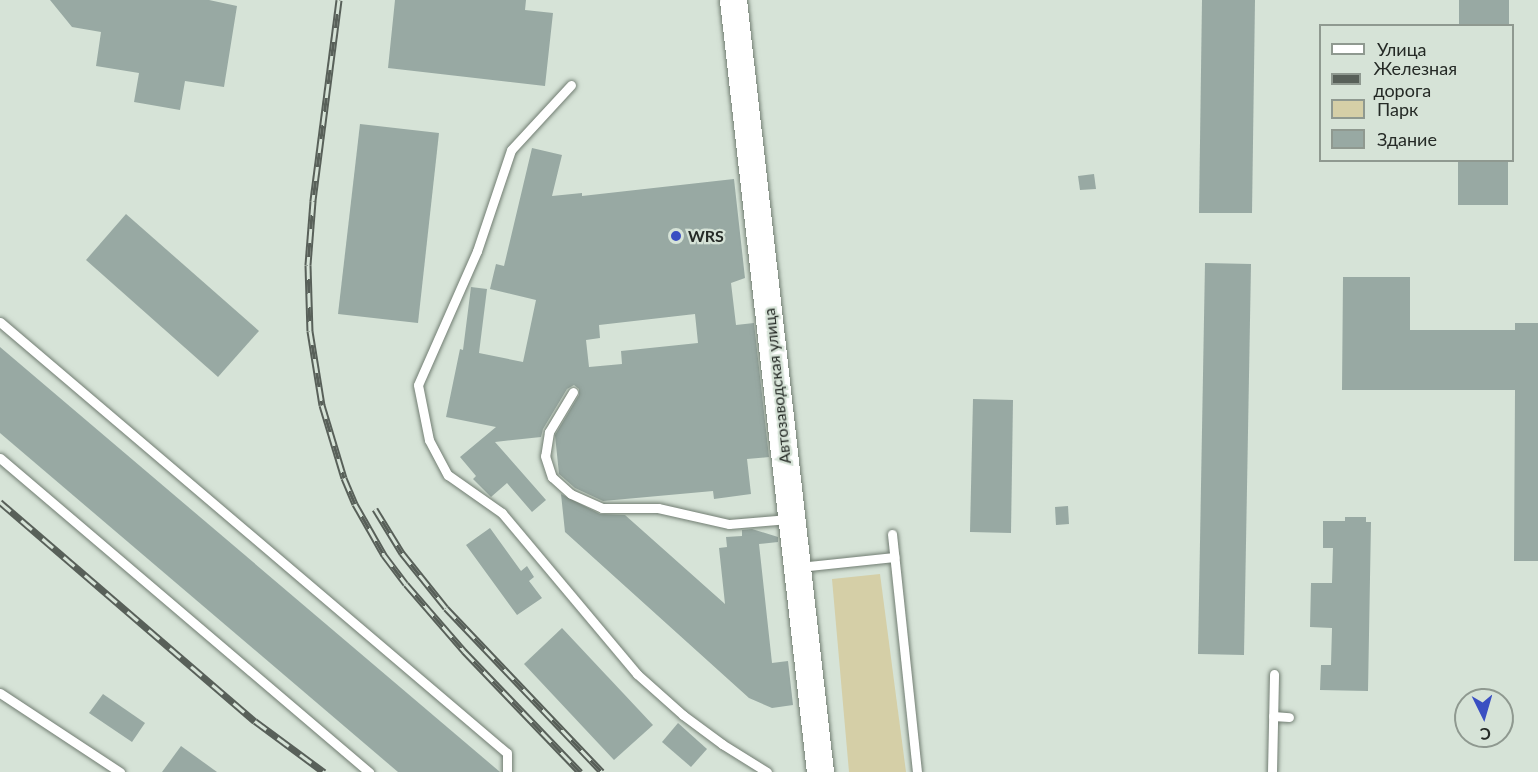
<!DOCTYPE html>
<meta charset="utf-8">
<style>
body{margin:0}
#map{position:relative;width:1538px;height:772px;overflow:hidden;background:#d6e3d7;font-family:Lato,sans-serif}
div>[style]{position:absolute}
.green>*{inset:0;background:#d5cfa7}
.building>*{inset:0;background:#98a9a3}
.roads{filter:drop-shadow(0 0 2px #717d72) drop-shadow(0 0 2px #717d72)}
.lane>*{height:9px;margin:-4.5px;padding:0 4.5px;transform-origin:4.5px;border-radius:4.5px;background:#fff}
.secondary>*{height:27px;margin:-13.5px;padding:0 13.5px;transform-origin:13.5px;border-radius:13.5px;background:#fff}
.rail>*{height:7px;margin-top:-3.5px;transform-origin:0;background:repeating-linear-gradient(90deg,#d6e3d7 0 14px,#586059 0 28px);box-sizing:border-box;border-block:2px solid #586059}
.dots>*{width:16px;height:16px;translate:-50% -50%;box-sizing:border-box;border:3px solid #d6e3d7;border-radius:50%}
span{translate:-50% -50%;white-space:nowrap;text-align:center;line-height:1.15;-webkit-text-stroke:4.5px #d6e3d7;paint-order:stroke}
.poi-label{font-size:16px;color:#252a26;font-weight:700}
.left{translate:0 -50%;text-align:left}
.street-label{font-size:16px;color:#252a26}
.legend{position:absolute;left:1319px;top:24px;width:195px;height:138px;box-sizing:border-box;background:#d6e3d7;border:2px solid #8f9990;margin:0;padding:8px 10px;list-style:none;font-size:18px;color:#252a26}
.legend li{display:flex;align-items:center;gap:12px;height:30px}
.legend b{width:30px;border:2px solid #8f9990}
.north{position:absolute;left:1454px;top:688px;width:60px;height:60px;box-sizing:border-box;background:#d6e3d7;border:2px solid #8f9990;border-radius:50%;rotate:175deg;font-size:16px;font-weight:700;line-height:24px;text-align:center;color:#252a26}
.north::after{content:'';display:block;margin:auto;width:21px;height:27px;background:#3a4fc2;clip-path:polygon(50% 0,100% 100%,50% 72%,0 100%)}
</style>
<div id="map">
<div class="green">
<div style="clip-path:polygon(880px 574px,906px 772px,849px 772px,832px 579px)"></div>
</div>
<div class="building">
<div style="clip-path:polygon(50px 0,209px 0,237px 6px,224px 87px,185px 81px,180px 110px,134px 102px,139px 73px,96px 66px,101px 32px,72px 27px)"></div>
<div style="clip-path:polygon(395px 0,526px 0,525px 10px,553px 13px,545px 86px,388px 68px)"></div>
<div style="clip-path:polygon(1202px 0,1255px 0,1252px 213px,1199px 213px)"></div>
<div style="clip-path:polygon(1459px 0,1509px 0,1509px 26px,1459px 26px)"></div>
<div style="clip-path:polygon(360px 124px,439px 133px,418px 323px,338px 314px)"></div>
<div style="clip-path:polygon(evenodd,532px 148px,562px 155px,552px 196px,582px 193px,582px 196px,734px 179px,745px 278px,731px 283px,736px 325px,754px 323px,769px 457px,747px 459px,751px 494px,714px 499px,713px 491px,603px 501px,575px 488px,559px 474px,555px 435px,579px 395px,579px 389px,574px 385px,567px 389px,543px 429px,541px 437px,495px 442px,546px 500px,532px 512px,507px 483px,491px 497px,473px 479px,476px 476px,460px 457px,496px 427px,446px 417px,460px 349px,463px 350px,471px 287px,487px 289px,479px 353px,523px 362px,536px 300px,490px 289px,496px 264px,504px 266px,532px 148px,695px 314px,698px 343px,621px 351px,622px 364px,589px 367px,586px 340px,600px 338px,599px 325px,695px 314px)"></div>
<div style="clip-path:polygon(1458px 160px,1508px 160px,1508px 205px,1458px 205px)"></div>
<div style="clip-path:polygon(1094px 174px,1096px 189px,1080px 190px,1078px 176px)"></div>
<div style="clip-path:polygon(126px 214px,259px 331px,218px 377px,86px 260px)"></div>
<div style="clip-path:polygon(1205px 263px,1251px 264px,1244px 655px,1198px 654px)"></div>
<div style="clip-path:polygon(1343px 277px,1410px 277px,1410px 330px,1515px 330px,1515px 323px,1538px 323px,1538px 561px,1514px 561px,1515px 390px,1342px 390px)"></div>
<div style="clip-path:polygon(0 347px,500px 772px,398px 772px,0 433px)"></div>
<div style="clip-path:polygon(973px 399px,1013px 400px,1011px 533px,970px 532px)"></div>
<div style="clip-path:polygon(561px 494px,600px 514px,625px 515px,725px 604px,719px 548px,727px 547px,726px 537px,742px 536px,742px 530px,752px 529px,778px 537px,778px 542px,759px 544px,772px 663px,788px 661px,793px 705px,772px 708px,749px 698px,565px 532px)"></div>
<div style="clip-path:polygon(1068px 506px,1069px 524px,1056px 525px,1055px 507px)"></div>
<div style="clip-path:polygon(1345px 517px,1366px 517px,1366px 522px,1371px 522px,1368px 691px,1320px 690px,1321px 665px,1331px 665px,1332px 628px,1310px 627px,1311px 583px,1332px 583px,1333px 548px,1323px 548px,1323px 521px,1345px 521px)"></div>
<div style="clip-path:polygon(490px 528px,521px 571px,527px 566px,534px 577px,529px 581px,542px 598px,517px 615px,466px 545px)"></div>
<div style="clip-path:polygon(562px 628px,653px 725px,614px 760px,524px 664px)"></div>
<div style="clip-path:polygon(103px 694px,145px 723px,132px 742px,89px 713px)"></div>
<div style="clip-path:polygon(678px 723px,707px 749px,691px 767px,662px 742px)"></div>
<div style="clip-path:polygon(181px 746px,217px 772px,162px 772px)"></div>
</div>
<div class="roads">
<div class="lane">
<div style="left:571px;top:85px;width:88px;rotate:132.7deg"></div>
<div style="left:511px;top:150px;width:107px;rotate:108.6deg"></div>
<div style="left:477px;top:251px;width:146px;rotate:113.8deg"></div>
<div style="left:418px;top:385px;width:56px;rotate:78.7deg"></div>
<div style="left:429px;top:440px;width:40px;rotate:62deg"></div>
<div style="left:448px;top:475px;width:66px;rotate:35.1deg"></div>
<div style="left:502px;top:513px;width:210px;rotate:50deg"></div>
<div style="left:637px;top:674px;width:62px;rotate:41.7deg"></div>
<div style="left:683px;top:715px;width:49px;rotate:36.6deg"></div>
<div style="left:722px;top:744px;width:53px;rotate:31.9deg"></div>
<div style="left:0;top:322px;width:665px;rotate:40.37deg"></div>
<div style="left:507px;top:753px;width:19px;rotate:90deg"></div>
<div style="left:573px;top:392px;width:47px;rotate:121deg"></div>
<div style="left:549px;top:432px;width:24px;rotate:99deg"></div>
<div style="left:545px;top:456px;width:22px;rotate:72deg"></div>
<div style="left:552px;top:477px;width:25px;rotate:42deg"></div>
<div style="left:571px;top:494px;width:34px;rotate:24deg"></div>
<div style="left:602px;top:508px;width:56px"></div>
<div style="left:658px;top:508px;width:73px;rotate:12.7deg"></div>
<div style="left:729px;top:524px;width:60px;rotate:-4.8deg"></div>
<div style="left:0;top:458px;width:485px;rotate:40.4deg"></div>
<div style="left:892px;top:534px;width:239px;rotate:84deg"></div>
<div style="left:799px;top:567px;width:96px;rotate:-6deg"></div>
<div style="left:0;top:693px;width:144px;rotate:33.4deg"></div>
<div style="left:1273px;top:716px;width:16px;rotate:4deg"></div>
<div style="left:1272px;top:772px;width:98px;rotate:-88.8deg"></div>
</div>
<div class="secondary">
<div style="left:733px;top:0;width:777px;rotate:83.57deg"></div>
</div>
</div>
<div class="rail">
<div style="left:339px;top:0;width:203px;rotate:97.4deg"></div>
<div style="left:313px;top:201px;width:64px;rotate:94.5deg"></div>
<div style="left:308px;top:265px;width:66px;rotate:88.3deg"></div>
<div style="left:310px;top:331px;width:75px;rotate:80.8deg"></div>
<div style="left:322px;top:405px;width:76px;rotate:73.2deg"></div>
<div style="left:344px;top:478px;width:28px;rotate:67deg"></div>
<div style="left:355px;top:504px;width:59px;rotate:60.4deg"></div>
<div style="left:384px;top:555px;width:36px;rotate:53deg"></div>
<div style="left:406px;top:584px;width:89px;rotate:49.1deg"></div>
<div style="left:464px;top:651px;width:168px;rotate:46.2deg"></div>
<div style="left:0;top:502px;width:336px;rotate:40.7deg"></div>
<div style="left:255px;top:721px;width:86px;rotate:36.5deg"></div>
<div style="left:375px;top:509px;width:52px;rotate:58.5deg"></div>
<div style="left:402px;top:553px;width:70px;rotate:51.3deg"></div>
<div style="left:446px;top:608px;width:226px;rotate:46.4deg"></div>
</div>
<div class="dots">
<div style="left:676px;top:236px;background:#3a4fc2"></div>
</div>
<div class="poi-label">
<span class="left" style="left:688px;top:236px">WRS</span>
</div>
<div class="street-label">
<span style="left:777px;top:386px;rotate:-96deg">Автозаводская улица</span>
</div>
<ul class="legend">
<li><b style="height:8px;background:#fff"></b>Улица</li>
<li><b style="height:8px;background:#586059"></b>Железная дорога</li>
<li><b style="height:16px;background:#d5cfa7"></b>Парк</li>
<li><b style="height:16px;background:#98a9a3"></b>Здание</li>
</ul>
<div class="north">С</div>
</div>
